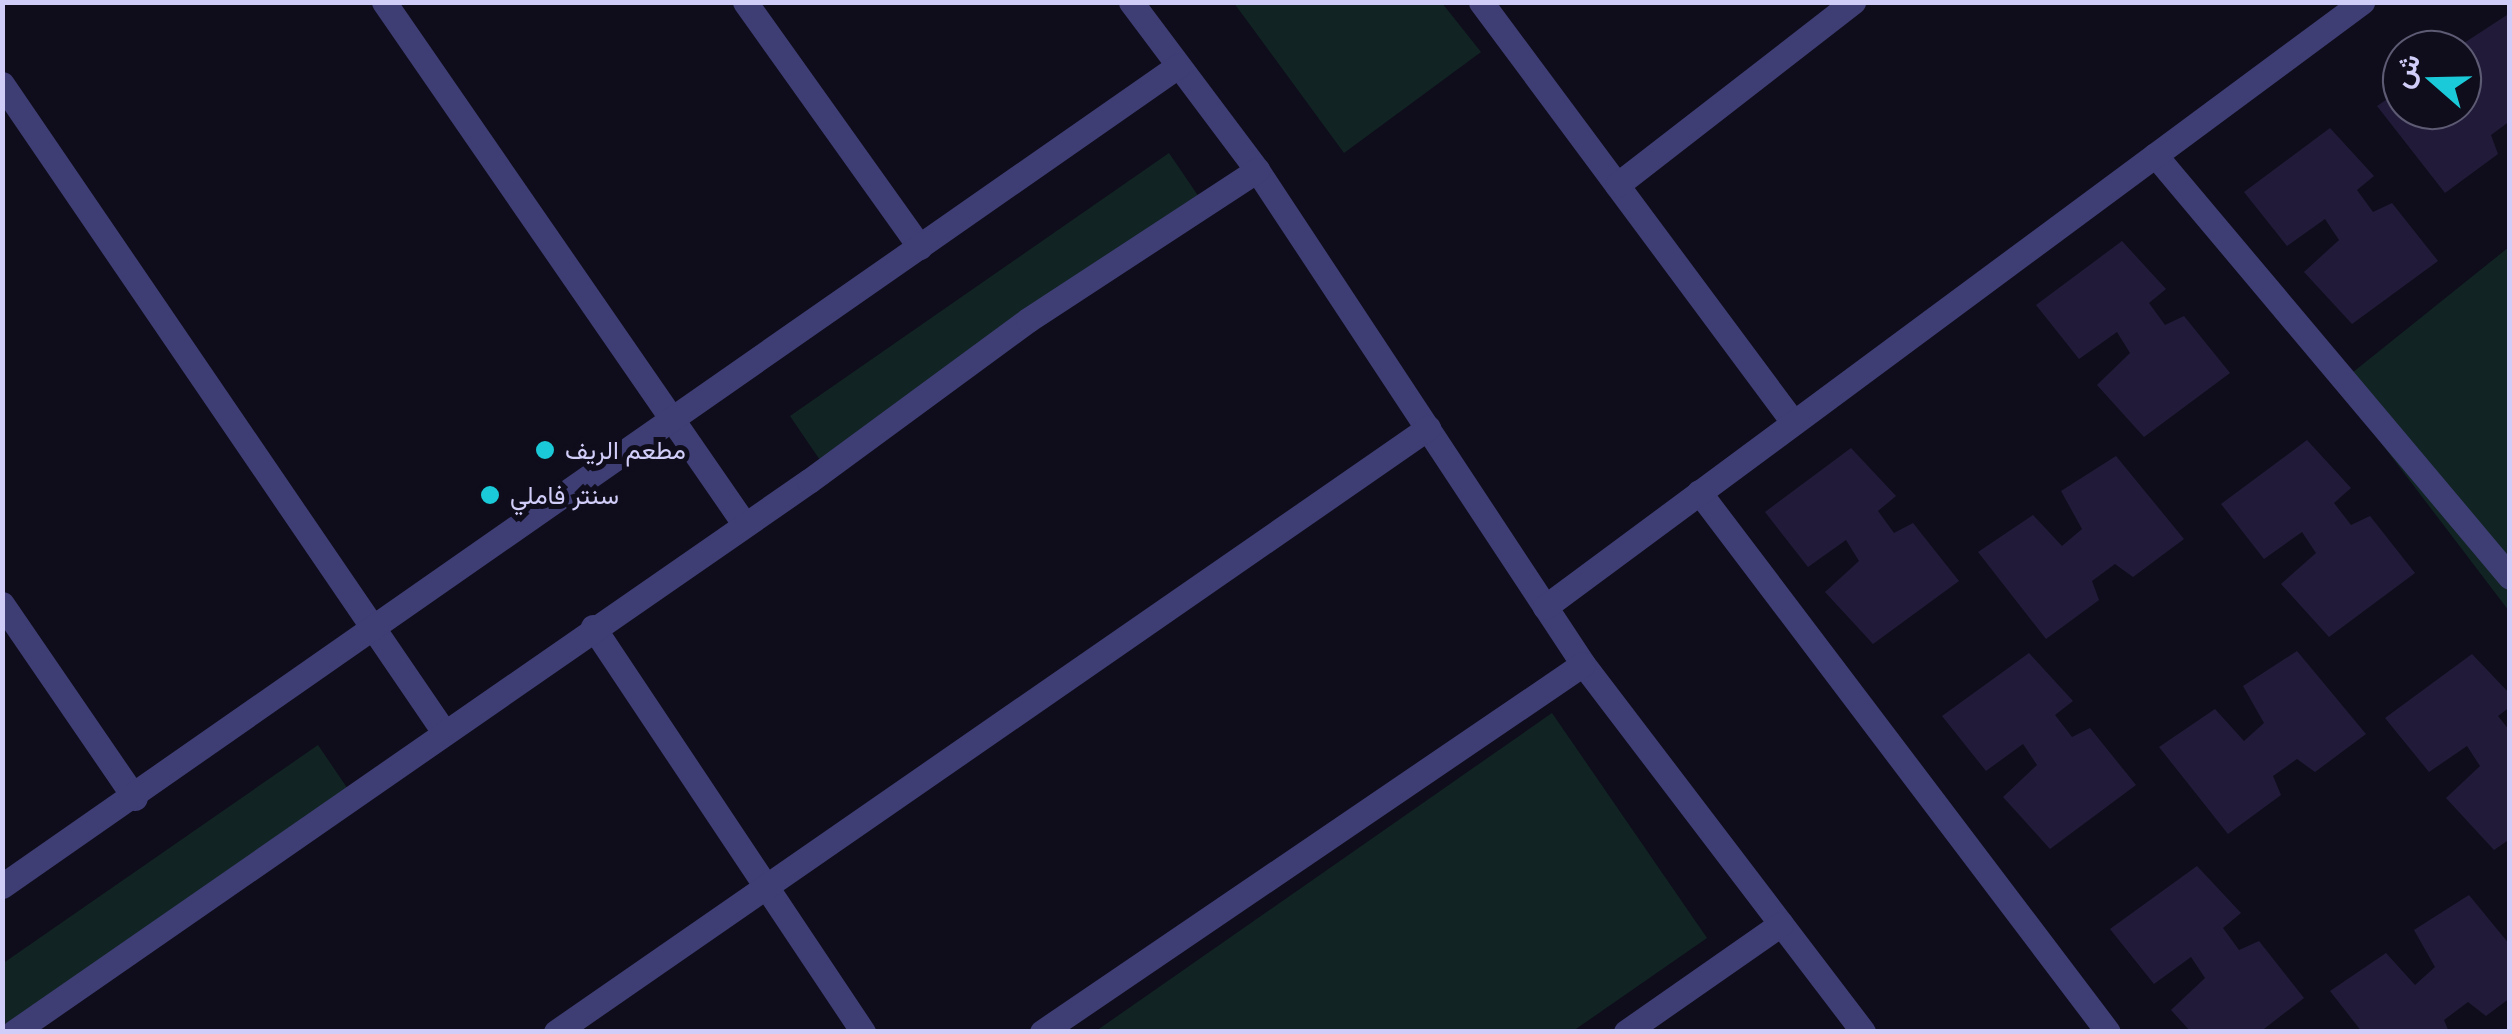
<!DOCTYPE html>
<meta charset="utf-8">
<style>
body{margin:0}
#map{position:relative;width:2512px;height:1034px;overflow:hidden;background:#0f0d1b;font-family:Quicksand,Vazirmatn,sans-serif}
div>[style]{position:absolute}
.green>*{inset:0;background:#112423}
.building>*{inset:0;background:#211b39}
.minor>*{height:25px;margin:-12.5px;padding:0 12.5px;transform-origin:12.5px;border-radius:12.5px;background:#3e3d74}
.dots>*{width:28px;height:28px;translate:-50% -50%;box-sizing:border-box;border:5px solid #0f0d1b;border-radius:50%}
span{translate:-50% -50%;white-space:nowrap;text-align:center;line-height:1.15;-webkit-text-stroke:10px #0f0d1b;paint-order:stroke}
.poi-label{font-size:25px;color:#d1cdf9}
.left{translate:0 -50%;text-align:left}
.frame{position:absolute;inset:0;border:5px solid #d1cdf9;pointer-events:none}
.north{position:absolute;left:2382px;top:30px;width:100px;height:100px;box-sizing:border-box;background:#0f0d1b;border:2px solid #5d5a74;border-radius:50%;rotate:290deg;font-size:28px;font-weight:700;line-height:40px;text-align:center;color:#d1cdf9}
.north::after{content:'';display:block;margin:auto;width:35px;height:45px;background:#1acad8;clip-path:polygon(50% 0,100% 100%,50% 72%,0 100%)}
</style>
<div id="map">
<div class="green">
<div style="clip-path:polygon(1234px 3px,1442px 3px,1481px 52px,1344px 153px)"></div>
<div style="clip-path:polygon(1169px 153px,1201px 200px,822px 463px,790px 416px)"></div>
<div style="clip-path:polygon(2509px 247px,2509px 611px,2337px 385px)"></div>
<div style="clip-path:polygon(1552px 713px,1707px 938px,1573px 1031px,1096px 1031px)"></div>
<div style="clip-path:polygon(318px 745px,352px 795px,3px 1031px,2px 964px)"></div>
</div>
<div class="building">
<div style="clip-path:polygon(2510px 13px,2510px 121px,2491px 135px,2498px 154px,2445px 193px,2377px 106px,2402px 89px,2402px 110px,2462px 110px,2462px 100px,2482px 83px,2461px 45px)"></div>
<div style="clip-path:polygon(2330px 128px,2374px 176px,2357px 190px,2373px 212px,2392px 203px,2438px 261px,2352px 324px,2304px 272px,2339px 240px,2325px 219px,2287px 246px,2244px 192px)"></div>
<div style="clip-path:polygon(2122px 241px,2166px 289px,2149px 303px,2165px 325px,2184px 316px,2230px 373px,2144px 437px,2097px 385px,2130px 353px,2117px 332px,2079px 359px,2036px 305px)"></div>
<div style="clip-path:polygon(2307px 440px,2351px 488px,2334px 503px,2351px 525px,2370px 516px,2415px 573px,2329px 637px,2281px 584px,2316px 553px,2302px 532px,2264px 559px,2221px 504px)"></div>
<div style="clip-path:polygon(1851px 448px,1896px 496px,1878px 511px,1894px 533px,1913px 523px,1959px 581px,1873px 644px,1825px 592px,1859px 561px,1846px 540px,1808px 567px,1765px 512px)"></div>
<div style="clip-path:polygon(2116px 456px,2184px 539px,2133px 577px,2115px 564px,2092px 581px,2099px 600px,2046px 639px,1978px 552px,2033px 515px,2062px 546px,2082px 529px,2061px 491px)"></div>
<div style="clip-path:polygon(2297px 651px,2366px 734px,2315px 772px,2297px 759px,2273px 776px,2281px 795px,2228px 834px,2159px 747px,2215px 709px,2244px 741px,2264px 723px,2243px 686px)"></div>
<div style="clip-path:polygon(2029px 653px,2073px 701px,2055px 715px,2072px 737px,2090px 728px,2136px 785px,2050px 849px,2003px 797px,2037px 765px,2023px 744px,1986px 771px,1942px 716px)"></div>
<div style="clip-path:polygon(2472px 654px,2510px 694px,2510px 707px,2498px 716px,2510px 731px,2510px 839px,2494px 850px,2446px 798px,2480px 766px,2467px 746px,2429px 772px,2385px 718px)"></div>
<div style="clip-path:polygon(2197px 866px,2241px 913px,2223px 928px,2239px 950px,2259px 941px,2304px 998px,2260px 1032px,2191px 1032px,2171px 1010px,2205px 978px,2191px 957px,2154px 984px,2110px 929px)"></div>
<div style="clip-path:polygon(2469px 895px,2510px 945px,2510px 998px,2486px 1016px,2468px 1002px,2444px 1020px,2449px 1032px,2362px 1032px,2330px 991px,2386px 953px,2415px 985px,2435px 967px,2414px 930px)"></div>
</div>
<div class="minor">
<div style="left:384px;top:2px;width:635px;rotate:55.38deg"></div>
<div style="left:745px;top:2px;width:301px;rotate:54.5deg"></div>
<div style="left:1131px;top:2px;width:210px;rotate:53.1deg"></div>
<div style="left:1257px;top:170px;width:592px;rotate:56.58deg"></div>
<div style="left:1583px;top:664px;width:462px;rotate:52.7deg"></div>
<div style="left:1481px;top:2px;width:523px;rotate:53.39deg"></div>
<div style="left:2px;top:84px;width:784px;rotate:55.7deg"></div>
<div style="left:2155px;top:155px;width:551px;rotate:49.93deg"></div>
<div style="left:1617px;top:185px;width:299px;rotate:-37.8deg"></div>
<div style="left:1699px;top:492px;width:677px;rotate:52.86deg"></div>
<div style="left:2px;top:604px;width:235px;rotate:55.6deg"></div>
<div style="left:1545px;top:607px;width:1017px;rotate:-36.52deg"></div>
<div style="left:593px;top:627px;width:487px;rotate:56.3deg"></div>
<div style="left:2px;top:886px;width:1434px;rotate:-34.89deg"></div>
<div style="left:14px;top:1032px;width:967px;rotate:-34.73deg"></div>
<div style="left:809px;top:481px;width:272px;rotate:-36.3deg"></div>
<div style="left:1028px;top:320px;width:274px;rotate:-33.2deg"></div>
<div style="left:556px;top:1032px;width:1061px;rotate:-34.71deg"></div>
<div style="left:1042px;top:1032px;width:654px;rotate:-34.22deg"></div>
<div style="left:1626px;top:1032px;width:189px;rotate:-34.9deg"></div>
</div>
<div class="dots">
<div style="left:545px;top:450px;background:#1acad8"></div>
<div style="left:490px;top:495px;background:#1acad8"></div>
</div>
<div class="poi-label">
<span class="left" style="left:565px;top:450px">مطعم الريف</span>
<span class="left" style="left:510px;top:495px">سنتر فاملي</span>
</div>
<div class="frame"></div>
<div class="north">ش</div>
</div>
